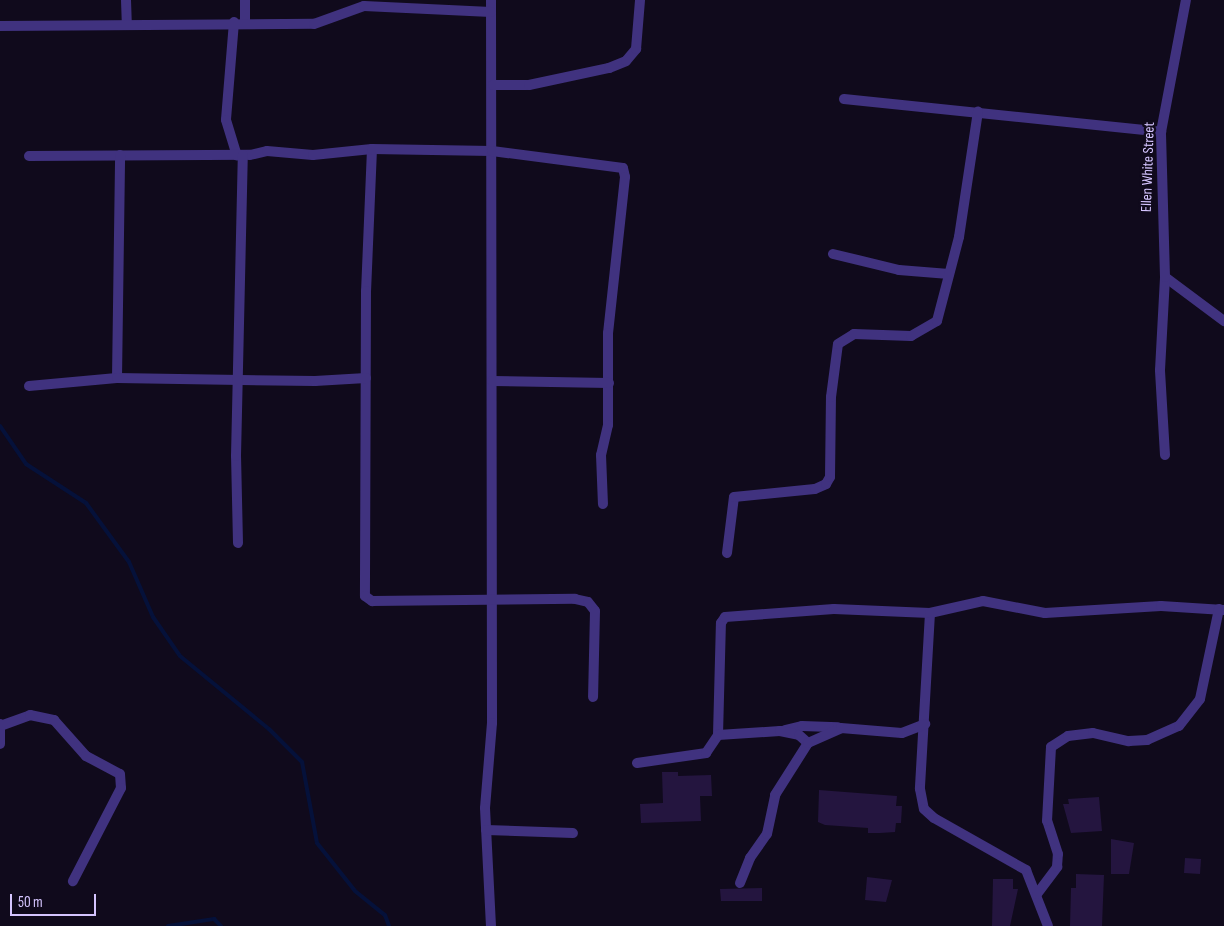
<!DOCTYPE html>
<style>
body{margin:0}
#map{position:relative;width:1224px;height:926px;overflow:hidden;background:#100a1c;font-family:"Sofia Sans Condensed",sans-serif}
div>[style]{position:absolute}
.stream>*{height:4px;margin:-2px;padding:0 2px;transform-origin:2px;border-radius:2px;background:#05113a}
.building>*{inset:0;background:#24153f}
.minor>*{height:10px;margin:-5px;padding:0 5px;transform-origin:5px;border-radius:5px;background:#40327f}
span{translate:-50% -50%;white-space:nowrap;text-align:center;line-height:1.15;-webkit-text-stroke:5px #100a1c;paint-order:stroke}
.street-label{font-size:15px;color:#d5c5ff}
.scale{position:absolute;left:10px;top:894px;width:86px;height:22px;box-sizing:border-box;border:2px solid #d5c5ff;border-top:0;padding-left:6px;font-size:15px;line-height:18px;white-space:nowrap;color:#d5c5ff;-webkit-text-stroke:4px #100a1c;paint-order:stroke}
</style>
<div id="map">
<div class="stream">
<div style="left:0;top:426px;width:46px;rotate:55.6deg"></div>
<div style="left:26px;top:464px;width:72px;rotate:33deg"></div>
<div style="left:86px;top:503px;width:73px;rotate:53.9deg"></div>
<div style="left:129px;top:562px;width:60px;rotate:66.4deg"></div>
<div style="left:153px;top:617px;width:47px;rotate:55.3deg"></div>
<div style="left:180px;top:656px;width:115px;rotate:39.4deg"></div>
<div style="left:269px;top:729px;width:47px;rotate:45deg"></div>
<div style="left:302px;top:762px;width:82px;rotate:79.5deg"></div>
<div style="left:317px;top:843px;width:61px;rotate:51.6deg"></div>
<div style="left:355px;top:891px;width:38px;rotate:39deg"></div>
<div style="left:385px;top:915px;width:12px;rotate:70deg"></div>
<div style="left:168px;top:926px;width:47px;rotate:-8.7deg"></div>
<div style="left:214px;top:919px;width:10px;rotate:45deg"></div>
</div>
<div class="building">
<div style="clip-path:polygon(662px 772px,678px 772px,678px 776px,711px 775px,712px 796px,700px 796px,701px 821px,641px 823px,640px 804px,663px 803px)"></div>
<div style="clip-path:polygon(819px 790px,897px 796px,896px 806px,902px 806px,901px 823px,896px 823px,895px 832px,880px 833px,868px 833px,868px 828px,825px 825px,818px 822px)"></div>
<div style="clip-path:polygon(1099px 797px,1102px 831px,1071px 833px,1063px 804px,1069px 804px,1068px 799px)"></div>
<div style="clip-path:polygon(1111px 839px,1134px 843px,1129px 874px,1111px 874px)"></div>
<div style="clip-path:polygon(1185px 858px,1201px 859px,1200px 874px,1184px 873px)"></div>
<div style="clip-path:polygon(1076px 874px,1104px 875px,1102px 926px,1070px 926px,1071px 888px,1076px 888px)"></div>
<div style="clip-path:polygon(867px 877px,892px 880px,886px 902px,865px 900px)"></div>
<div style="clip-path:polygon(993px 879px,1013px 879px,1013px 889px,1018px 889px,1010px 926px,992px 926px)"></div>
<div style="clip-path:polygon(762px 888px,762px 901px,721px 901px,720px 889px)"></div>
</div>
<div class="minor">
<div style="left:126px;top:0;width:23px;rotate:88deg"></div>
<div style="left:245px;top:0;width:22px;rotate:90deg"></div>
<div style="left:491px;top:0;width:723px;rotate:89.92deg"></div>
<div style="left:492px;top:723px;width:85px;rotate:94.7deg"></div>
<div style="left:485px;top:808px;width:118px;rotate:87.1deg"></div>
<div style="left:234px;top:22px;width:98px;rotate:94.7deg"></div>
<div style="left:226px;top:120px;width:37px;rotate:73deg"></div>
<div style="left:0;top:26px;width:314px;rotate:-0.4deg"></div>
<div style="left:314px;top:24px;width:53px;rotate:-19.8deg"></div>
<div style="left:364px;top:6px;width:127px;rotate:2.7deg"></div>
<div style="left:493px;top:85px;width:36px"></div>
<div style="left:529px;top:85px;width:82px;rotate:-12deg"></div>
<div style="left:609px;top:68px;width:18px;rotate:-22deg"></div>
<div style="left:626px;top:61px;width:16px;rotate:-50deg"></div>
<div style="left:636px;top:49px;width:49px;rotate:-85.3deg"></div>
<div style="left:844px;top:99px;width:319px;rotate:5.9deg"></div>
<div style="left:372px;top:149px;width:142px;rotate:92.4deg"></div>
<div style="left:366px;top:291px;width:305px;rotate:90.2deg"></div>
<div style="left:365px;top:596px;width:9px;rotate:36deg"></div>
<div style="left:372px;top:601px;width:203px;rotate:-0.6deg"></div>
<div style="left:575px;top:599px;width:13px;rotate:13deg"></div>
<div style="left:588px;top:602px;width:11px;rotate:52deg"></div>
<div style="left:595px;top:611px;width:86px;rotate:91.3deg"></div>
<div style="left:29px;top:156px;width:221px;rotate:-0.3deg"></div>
<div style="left:250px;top:155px;width:17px;rotate:-13deg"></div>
<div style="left:267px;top:151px;width:46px;rotate:5deg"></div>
<div style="left:313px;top:155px;width:59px;rotate:-5.8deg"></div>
<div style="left:372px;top:149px;width:120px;rotate:1deg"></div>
<div style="left:492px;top:151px;width:132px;rotate:7.4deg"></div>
<div style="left:623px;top:168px;width:9px;rotate:77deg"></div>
<div style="left:625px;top:177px;width:157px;rotate:96.2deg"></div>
<div style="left:608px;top:333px;width:92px;rotate:90deg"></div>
<div style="left:608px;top:425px;width:31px;rotate:103deg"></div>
<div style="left:601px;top:455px;width:49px;rotate:87.7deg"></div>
<div style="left:833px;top:254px;width:68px;rotate:13.6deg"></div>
<div style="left:899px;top:270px;width:50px;rotate:4.6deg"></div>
<div style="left:1165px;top:277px;width:74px;rotate:36.7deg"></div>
<div style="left:117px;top:378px;width:223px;rotate:-89.2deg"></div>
<div style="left:492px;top:381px;width:117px;rotate:1deg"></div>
<div style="left:29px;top:386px;width:88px;rotate:-5.2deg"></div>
<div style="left:117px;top:378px;width:198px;rotate:0.9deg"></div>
<div style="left:315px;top:381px;width:51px;rotate:-3.4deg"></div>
<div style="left:1165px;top:455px;width:85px;rotate:-93.4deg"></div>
<div style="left:1160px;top:370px;width:93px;rotate:-86.9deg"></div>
<div style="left:1165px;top:277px;width:145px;rotate:-91.6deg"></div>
<div style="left:1161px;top:132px;width:134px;rotate:-79.3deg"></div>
<div style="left:238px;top:543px;width:87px;rotate:-91.3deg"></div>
<div style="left:236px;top:456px;width:301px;rotate:-88.7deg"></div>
<div style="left:727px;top:553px;width:56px;rotate:-82.9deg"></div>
<div style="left:734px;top:497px;width:81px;rotate:-5.6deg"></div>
<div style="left:815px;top:489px;width:12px;rotate:-24deg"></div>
<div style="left:826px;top:484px;width:8px;rotate:-60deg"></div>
<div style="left:830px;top:477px;width:80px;rotate:-89.3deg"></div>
<div style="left:831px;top:397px;width:53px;rotate:-82.5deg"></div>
<div style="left:838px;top:344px;width:19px;rotate:-32deg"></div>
<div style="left:854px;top:334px;width:57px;rotate:2deg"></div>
<div style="left:911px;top:336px;width:30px;rotate:-30deg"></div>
<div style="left:937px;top:321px;width:87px;rotate:-75.3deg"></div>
<div style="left:959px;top:237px;width:127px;rotate:-81.4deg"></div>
<div style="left:930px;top:613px;width:176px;rotate:93.3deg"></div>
<div style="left:920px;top:789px;width:20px;rotate:79deg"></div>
<div style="left:924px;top:809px;width:13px;rotate:42deg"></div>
<div style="left:934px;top:818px;width:106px;rotate:29.5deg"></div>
<div style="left:1026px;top:870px;width:60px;rotate:68.6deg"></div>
<div style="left:0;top:724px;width:20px;rotate:90deg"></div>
<div style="left:3px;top:725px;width:29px;rotate:-20deg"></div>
<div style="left:30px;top:715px;width:25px;rotate:12deg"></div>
<div style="left:54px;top:720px;width:48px;rotate:48.4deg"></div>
<div style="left:86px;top:756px;width:38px;rotate:28deg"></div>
<div style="left:120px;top:774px;width:14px;rotate:86deg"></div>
<div style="left:121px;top:788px;width:105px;rotate:117.3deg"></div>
<div style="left:785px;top:730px;width:17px;rotate:-13deg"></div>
<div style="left:802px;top:726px;width:36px;rotate:2deg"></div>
<div style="left:718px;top:735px;width:112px;rotate:-88.5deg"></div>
<div style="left:721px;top:623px;width:7px;rotate:-56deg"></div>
<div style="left:725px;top:617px;width:109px;rotate:-4.2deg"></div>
<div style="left:834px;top:609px;width:96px;rotate:2.4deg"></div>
<div style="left:930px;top:613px;width:54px;rotate:-12.8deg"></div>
<div style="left:983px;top:601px;width:63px;rotate:11deg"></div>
<div style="left:1045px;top:613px;width:116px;rotate:-3.5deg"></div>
<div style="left:1161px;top:606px;width:63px;rotate:3.6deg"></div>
<div style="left:637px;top:763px;width:70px;rotate:-8.2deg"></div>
<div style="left:706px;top:753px;width:22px;rotate:-56deg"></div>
<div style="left:718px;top:735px;width:62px;rotate:-3.7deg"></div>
<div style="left:780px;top:731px;width:19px;rotate:12deg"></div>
<div style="left:799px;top:735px;width:12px;rotate:42deg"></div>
<div style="left:486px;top:830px;width:87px;rotate:2deg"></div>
<div style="left:740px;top:883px;width:27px;rotate:-68deg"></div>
<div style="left:750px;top:858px;width:29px;rotate:-55deg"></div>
<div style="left:767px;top:834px;width:40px;rotate:-78deg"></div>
<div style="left:775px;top:795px;width:62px;rotate:-57.6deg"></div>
<div style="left:808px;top:743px;width:36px;rotate:-24deg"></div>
<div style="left:841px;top:728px;width:61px;rotate:4.7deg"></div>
<div style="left:902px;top:733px;width:25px;rotate:-21deg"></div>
<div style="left:1037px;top:894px;width:34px;rotate:-53deg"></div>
<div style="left:1057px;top:867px;width:13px;rotate:-86deg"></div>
<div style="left:1058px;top:854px;width:35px;rotate:-108deg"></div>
<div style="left:1047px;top:821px;width:74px;rotate:-86.9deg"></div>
<div style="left:1051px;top:747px;width:20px;rotate:-33deg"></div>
<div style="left:1068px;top:736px;width:25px;rotate:-7deg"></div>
<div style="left:1093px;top:733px;width:37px;rotate:13deg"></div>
<div style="left:1129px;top:741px;width:18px;rotate:-3deg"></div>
<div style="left:1147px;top:740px;width:35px;rotate:-24deg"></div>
<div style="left:1179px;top:726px;width:34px;rotate:-52deg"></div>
<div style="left:1200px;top:699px;width:92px;rotate:-78.1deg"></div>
</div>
<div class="street-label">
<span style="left:1148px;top:167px;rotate:-88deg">Ellen White Street</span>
</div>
<div class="scale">50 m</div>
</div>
